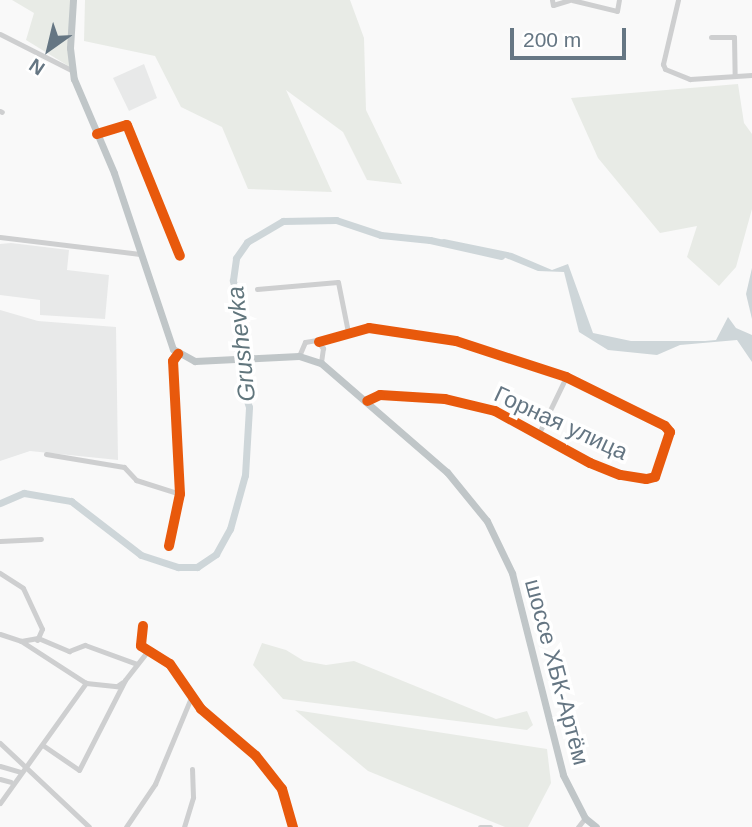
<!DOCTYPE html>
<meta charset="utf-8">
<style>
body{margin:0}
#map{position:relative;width:752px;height:827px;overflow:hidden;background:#f9f9f9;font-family:Arial,sans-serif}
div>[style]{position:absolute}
.built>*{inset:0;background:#e8e9e9}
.green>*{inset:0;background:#e8ebe6}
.water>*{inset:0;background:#ced6d9}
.river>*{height:7px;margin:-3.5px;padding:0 3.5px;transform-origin:3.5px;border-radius:3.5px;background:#ced6d9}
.minor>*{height:5px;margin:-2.5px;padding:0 2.5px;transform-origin:2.5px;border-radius:2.5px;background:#cecfd0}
.major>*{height:7px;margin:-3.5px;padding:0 3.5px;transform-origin:3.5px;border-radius:3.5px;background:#c0c6c8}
.cycleway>*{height:10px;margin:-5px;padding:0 5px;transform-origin:5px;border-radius:5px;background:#e8590c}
span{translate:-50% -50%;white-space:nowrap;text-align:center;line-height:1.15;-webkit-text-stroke:7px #fff;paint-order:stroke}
.street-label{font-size:23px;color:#657683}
.water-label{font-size:24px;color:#60757c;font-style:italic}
.north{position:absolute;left:14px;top:14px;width:70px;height:70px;-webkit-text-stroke:5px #fff;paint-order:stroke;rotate:214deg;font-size:19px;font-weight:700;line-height:28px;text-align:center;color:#657683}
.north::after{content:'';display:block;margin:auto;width:24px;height:32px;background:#657683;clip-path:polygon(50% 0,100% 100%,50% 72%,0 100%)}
.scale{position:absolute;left:510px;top:28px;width:116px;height:32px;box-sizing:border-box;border:4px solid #657683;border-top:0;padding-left:9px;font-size:21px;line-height:24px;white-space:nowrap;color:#657683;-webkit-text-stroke:5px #fff;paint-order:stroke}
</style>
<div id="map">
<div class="built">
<div style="clip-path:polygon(144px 64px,157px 98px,129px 111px,113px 78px)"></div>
<div style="clip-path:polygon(11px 243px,69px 250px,67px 270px,109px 275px,105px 319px,40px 315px,40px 300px,0 295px,0 244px)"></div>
<div style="clip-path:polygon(0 310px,38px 321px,116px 327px,118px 460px,30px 451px,0 461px)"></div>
</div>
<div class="green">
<div style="clip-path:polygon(12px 0,71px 0,70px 67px,26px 40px,34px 13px)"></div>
<div style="clip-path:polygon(85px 0,350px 0,364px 38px,366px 110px,402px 184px,367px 180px,343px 132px,286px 90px,332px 192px,248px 189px,222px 127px,181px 107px,155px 56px,84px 41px)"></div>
<div style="clip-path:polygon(738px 84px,744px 123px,752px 134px,752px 209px,736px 267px,719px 286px,687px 257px,697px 226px,660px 233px,598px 158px,571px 98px)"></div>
<div style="clip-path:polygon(262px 643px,286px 650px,304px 661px,326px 665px,354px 661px,496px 719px,527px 711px,533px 725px,527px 730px,283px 699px,253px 665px)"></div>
<div style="clip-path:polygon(295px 710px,547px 749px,551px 783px,528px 827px,505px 827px,368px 771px)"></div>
</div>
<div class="water">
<div style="clip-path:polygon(444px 239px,512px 253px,552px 270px,568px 264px,593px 333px,631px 341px,705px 341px,716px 340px,728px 317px,736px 328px,752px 335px,752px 362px,737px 340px,680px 345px,657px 355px,608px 350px,579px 332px,564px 272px,538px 271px,501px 256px,445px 243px,427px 244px)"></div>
<div style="clip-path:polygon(752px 268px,752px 319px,746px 294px)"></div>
</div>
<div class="river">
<div style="left:0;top:503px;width:26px;rotate:-23deg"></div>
<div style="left:24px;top:493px;width:48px;rotate:9.7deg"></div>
<div style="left:71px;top:501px;width:88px;rotate:37.6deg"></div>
<div style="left:141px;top:555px;width:39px;rotate:18deg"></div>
<div style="left:178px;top:567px;width:19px"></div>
<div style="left:197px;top:567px;width:23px;rotate:-34deg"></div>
<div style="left:216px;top:554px;width:29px;rotate:-61deg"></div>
<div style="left:230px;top:529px;width:56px;rotate:-74.5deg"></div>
<div style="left:245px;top:475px;width:68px;rotate:-86.6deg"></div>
<div style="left:249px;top:407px;width:29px;rotate:-108deg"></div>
<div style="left:240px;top:379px;width:35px;rotate:-95deg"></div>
<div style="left:237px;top:344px;width:29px;rotate:-78deg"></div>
<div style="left:243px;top:316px;width:37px;rotate:-106deg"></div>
<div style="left:233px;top:280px;width:22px;rotate:-82deg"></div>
<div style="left:236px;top:258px;width:19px;rotate:-55deg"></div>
<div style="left:247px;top:242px;width:42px;rotate:-30.3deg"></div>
<div style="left:283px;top:221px;width:53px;rotate:-1.1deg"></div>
<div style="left:336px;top:220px;width:47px;rotate:18.4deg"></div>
<div style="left:381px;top:235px;width:49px;rotate:5.8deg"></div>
<div style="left:430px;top:240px;width:73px;rotate:12.7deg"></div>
</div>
<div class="minor">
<div style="left:552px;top:0;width:5px;rotate:79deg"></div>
<div style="left:553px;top:5px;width:17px;rotate:-17deg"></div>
<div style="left:572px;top:0;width:46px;rotate:13.7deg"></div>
<div style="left:617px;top:11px;width:11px;rotate:-80deg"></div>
<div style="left:678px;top:0;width:66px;rotate:103.2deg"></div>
<div style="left:663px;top:64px;width:5px;rotate:68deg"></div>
<div style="left:665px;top:69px;width:27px;rotate:22deg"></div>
<div style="left:690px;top:79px;width:62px;rotate:-3.7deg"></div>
<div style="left:0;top:34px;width:82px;rotate:26.9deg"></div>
<div style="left:711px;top:37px;width:23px"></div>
<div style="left:734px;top:37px;width:39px;rotate:89deg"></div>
<div style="left:0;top:111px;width:2px;rotate:27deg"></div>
<div style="left:97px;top:134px;width:31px;rotate:-17deg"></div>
<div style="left:127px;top:125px;width:141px;rotate:68deg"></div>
<div style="left:0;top:237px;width:141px;rotate:6.9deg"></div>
<div style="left:257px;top:289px;width:81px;rotate:-4.9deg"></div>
<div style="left:338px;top:282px;width:51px;rotate:78.7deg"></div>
<div style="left:319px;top:342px;width:52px;rotate:-15.6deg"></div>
<div style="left:369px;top:328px;width:88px;rotate:8.5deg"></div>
<div style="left:456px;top:341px;width:116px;rotate:18.1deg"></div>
<div style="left:566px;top:377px;width:110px;rotate:26.3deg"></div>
<div style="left:665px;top:426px;width:8px;rotate:50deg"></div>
<div style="left:670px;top:432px;width:47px;rotate:108.4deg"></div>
<div style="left:655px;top:477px;width:9px;rotate:167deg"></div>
<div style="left:646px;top:479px;width:26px;rotate:-171deg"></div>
<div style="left:620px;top:475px;width:32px;rotate:-158deg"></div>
<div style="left:590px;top:463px;width:108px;rotate:-151.3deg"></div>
<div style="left:495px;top:411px;width:51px;rotate:-166.5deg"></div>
<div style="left:445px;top:399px;width:65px;rotate:-176.5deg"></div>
<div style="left:380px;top:395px;width:14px;rotate:155deg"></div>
<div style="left:299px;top:356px;width:15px;rotate:-67deg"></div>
<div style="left:305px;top:342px;width:11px;rotate:-10deg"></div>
<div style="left:316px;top:340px;width:11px;rotate:49deg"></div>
<div style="left:323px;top:348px;width:15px;rotate:98deg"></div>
<div style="left:538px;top:435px;width:64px;rotate:-64.2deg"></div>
<div style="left:46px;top:454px;width:79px;rotate:9.5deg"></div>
<div style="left:124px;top:467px;width:18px;rotate:47deg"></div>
<div style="left:136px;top:480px;width:46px;rotate:17.7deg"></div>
<div style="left:0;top:541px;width:41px;rotate:-2.8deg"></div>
<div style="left:169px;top:546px;width:53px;rotate:-78.1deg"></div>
<div style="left:180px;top:494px;width:133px;rotate:-93deg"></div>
<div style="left:173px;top:361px;width:9px;rotate:-54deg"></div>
<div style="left:0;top:573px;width:27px;rotate:33deg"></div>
<div style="left:23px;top:588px;width:45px;rotate:65.1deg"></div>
<div style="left:42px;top:629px;width:12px;rotate:114deg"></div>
<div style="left:143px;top:626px;width:20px;rotate:96deg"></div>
<div style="left:141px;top:646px;width:34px;rotate:32deg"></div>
<div style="left:170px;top:664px;width:55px;rotate:55.4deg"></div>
<div style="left:201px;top:709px;width:72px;rotate:40.5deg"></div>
<div style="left:256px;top:756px;width:42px;rotate:51.8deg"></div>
<div style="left:282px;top:789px;width:40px;rotate:74deg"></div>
<div style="left:0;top:634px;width:22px;rotate:18deg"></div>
<div style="left:21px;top:641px;width:77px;rotate:32.9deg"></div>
<div style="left:86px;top:683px;width:31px;rotate:6deg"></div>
<div style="left:117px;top:686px;width:7px;rotate:-34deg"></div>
<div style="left:21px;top:641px;width:17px;rotate:-10deg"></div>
<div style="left:38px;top:638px;width:34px;rotate:23deg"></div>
<div style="left:69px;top:651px;width:17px;rotate:-21deg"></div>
<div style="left:85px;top:645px;width:55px;rotate:20.1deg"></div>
<div style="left:0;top:743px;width:122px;rotate:43.3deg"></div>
<div style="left:44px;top:746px;width:42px;rotate:34.4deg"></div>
<div style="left:79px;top:770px;width:101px;rotate:-62.9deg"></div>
<div style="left:125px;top:680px;width:36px;rotate:-52deg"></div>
<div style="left:0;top:766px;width:22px;rotate:16deg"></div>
<div style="left:0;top:779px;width:11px;rotate:15deg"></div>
<div style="left:0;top:803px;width:148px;rotate:-54.4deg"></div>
<div style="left:126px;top:827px;width:52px;rotate:-56deg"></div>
<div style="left:155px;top:784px;width:96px;rotate:-67.4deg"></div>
<div style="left:184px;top:827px;width:31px;rotate:-73deg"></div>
<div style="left:193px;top:797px;width:28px;rotate:-92deg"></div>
<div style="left:480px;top:827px;width:10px"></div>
<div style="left:578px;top:827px;width:11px;rotate:-52deg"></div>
</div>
<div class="major">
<div style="left:73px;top:0;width:48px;rotate:93.6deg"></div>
<div style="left:70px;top:48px;width:31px;rotate:83deg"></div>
<div style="left:74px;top:79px;width:102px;rotate:66.9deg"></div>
<div style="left:114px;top:173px;width:186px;rotate:71.5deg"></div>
<div style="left:173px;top:349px;width:25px;rotate:29deg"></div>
<div style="left:195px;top:361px;width:104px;rotate:-2.8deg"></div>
<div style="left:299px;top:356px;width:23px;rotate:18deg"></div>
<div style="left:321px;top:363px;width:167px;rotate:40.9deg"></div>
<div style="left:447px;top:472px;width:63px;rotate:50.8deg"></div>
<div style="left:487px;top:521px;width:58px;rotate:64.3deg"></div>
<div style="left:512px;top:573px;width:208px;rotate:75.8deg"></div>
<div style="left:563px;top:775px;width:48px;rotate:62.9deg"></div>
<div style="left:585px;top:818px;width:14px;rotate:39deg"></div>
</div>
<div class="cycleway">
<div style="left:97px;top:134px;width:31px;rotate:-17deg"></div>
<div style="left:127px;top:125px;width:141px;rotate:68deg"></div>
<div style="left:319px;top:342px;width:52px;rotate:-15.6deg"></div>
<div style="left:369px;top:328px;width:88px;rotate:8.5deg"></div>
<div style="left:456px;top:341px;width:116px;rotate:18.1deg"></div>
<div style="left:566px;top:377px;width:110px;rotate:26.3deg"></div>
<div style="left:665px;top:426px;width:8px;rotate:50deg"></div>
<div style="left:670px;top:432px;width:47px;rotate:108.4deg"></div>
<div style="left:655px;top:477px;width:9px;rotate:167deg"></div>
<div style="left:646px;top:479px;width:26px;rotate:-171deg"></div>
<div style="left:620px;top:475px;width:32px;rotate:-158deg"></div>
<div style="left:590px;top:463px;width:108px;rotate:-151.3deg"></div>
<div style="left:495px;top:411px;width:51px;rotate:-166.5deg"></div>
<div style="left:445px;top:399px;width:65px;rotate:-176.5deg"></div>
<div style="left:380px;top:395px;width:14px;rotate:155deg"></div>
<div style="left:169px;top:546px;width:53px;rotate:-78.1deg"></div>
<div style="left:180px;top:494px;width:133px;rotate:-93deg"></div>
<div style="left:173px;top:361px;width:9px;rotate:-54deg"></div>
<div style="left:143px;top:626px;width:20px;rotate:96deg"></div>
<div style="left:141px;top:646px;width:34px;rotate:32deg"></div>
<div style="left:170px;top:664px;width:55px;rotate:55.4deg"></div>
<div style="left:201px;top:709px;width:72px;rotate:40.5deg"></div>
<div style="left:256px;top:756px;width:42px;rotate:51.8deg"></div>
<div style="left:282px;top:789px;width:40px;rotate:74deg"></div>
</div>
<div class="street-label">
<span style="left:561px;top:423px;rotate:25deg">Горная улица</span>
<span style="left:557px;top:672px;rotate:75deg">шоссе ХБК-Артём</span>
</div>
<div class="water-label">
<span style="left:241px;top:344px;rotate:-96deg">Grushevka</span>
</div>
<div class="north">N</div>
<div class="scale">200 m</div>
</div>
